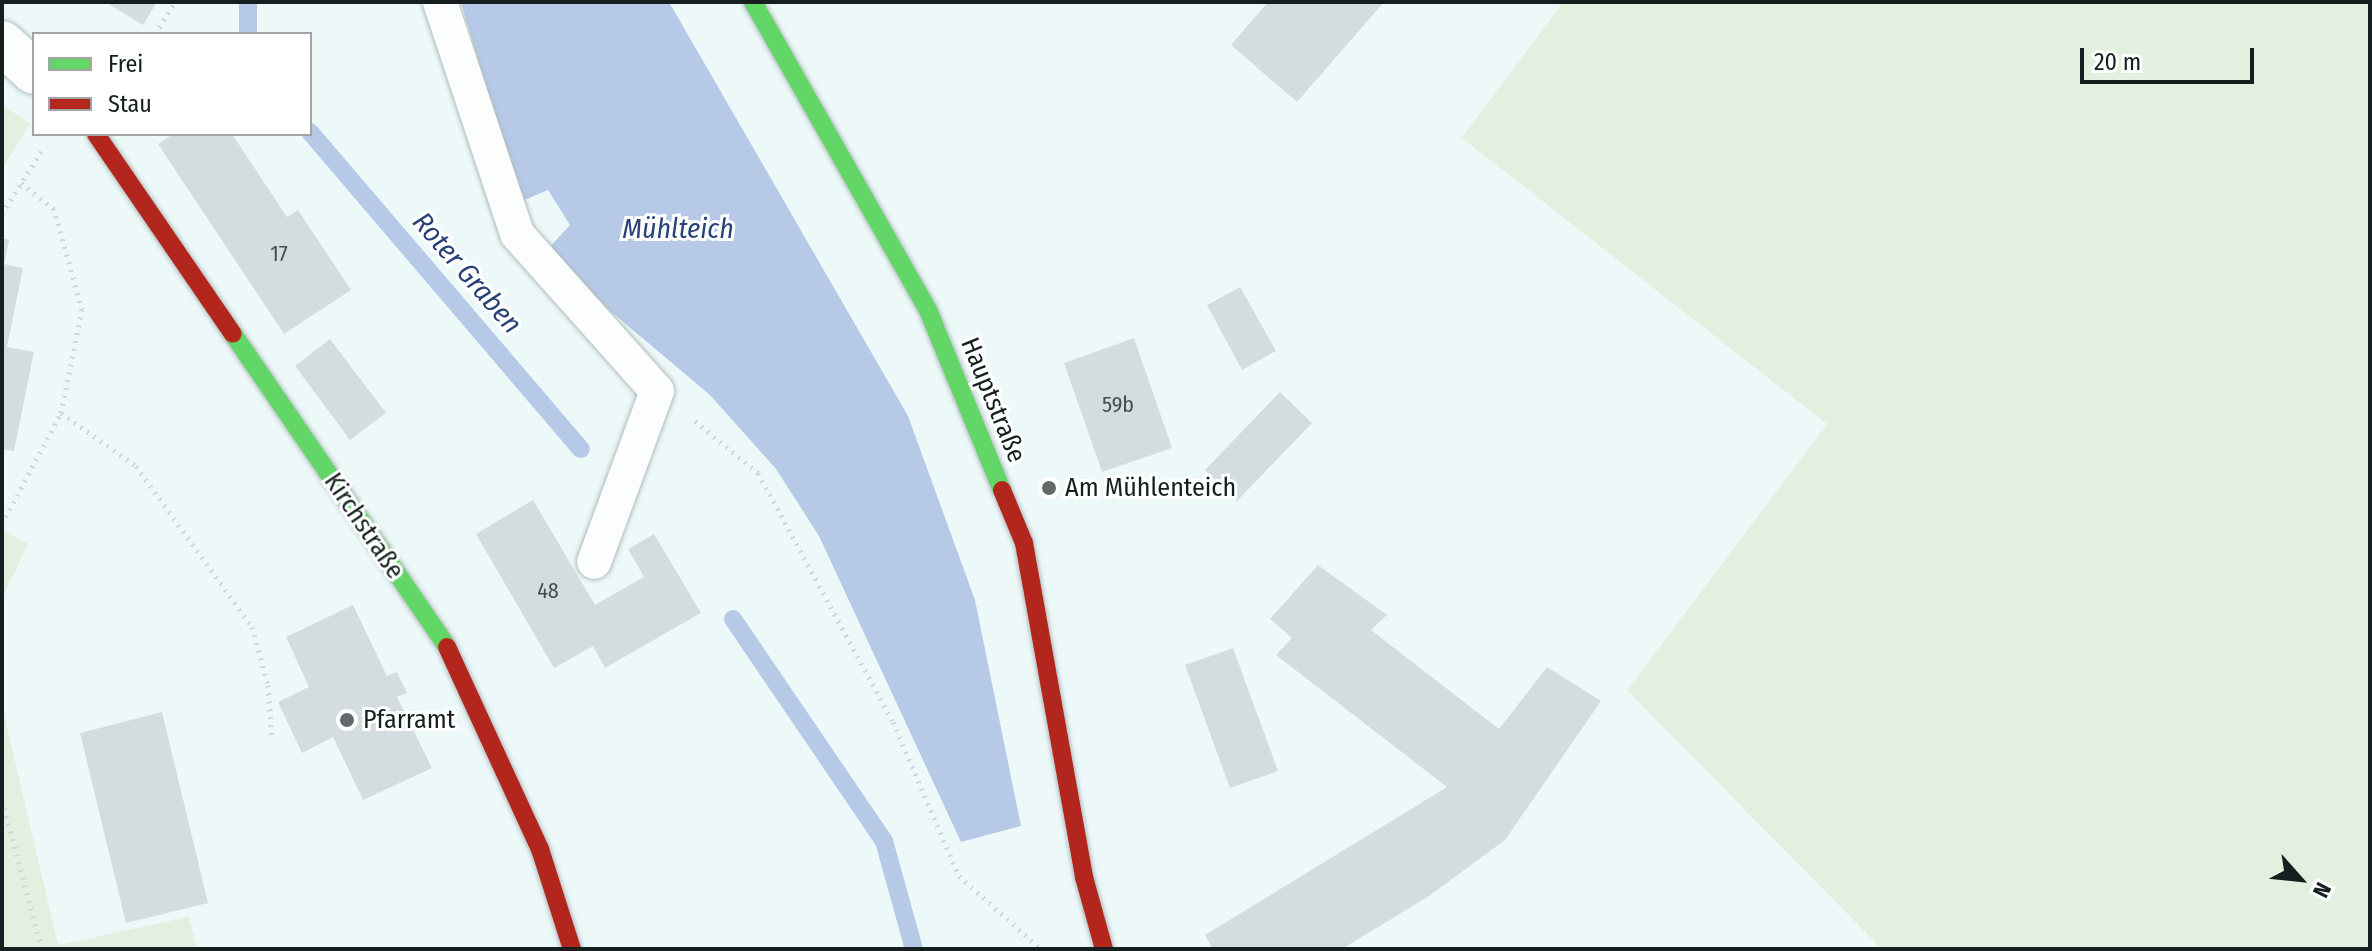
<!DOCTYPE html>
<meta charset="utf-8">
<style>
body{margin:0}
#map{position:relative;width:2372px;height:951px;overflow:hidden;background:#edf9f9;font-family:"Fira Sans Condensed",sans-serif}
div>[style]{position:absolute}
.green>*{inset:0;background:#e1f0df}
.water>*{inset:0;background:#b6cae8}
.stream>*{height:18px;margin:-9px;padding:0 9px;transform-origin:9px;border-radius:9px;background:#b6cae8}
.building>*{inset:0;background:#d3dddf}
.path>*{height:5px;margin-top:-2.5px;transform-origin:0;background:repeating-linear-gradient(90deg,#d3d7d7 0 2px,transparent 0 8px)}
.roads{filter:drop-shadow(0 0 2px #b2bcbc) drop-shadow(0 0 2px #b2bcbc)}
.lane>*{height:34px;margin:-17px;padding:0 17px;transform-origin:17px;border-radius:17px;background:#fcfefe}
.street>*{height:44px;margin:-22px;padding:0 22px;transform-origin:22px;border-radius:22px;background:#fcfefe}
.fast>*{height:18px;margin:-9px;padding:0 9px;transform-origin:9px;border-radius:9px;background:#63d668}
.jam>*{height:18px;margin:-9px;padding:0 9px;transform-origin:9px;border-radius:9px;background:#b3261e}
.dots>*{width:22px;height:22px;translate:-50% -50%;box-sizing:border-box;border:4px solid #fff;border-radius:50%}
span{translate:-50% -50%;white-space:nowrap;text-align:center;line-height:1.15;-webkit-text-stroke:6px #fff;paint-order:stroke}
.number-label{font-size:22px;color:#444e4f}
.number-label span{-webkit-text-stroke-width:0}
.street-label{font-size:26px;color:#151f1f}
.poi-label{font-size:26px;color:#151f1f}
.left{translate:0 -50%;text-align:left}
.water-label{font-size:28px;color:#274277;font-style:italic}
.frame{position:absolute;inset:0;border:4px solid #151f1f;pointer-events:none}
.legend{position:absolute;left:32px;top:32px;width:280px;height:104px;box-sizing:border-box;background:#fff;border:2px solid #a1a5a5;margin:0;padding:10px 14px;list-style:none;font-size:24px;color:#151f1f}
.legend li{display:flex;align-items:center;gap:16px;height:40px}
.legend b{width:40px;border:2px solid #a1a5a5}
.north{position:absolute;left:2260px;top:839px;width:80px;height:80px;-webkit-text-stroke:6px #fff;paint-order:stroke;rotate:117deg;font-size:22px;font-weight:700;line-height:32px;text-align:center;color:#151f1f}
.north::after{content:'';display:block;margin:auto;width:28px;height:36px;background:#151f1f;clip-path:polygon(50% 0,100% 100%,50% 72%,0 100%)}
.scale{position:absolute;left:2080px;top:48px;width:174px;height:36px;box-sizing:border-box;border:4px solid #151f1f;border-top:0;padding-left:10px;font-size:24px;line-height:28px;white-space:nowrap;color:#151f1f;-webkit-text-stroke:6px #fff;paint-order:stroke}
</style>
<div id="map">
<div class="green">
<div style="clip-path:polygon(1563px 2px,2370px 2px,2370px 949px,1882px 949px,1627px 690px,1827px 424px,1462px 138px)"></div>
<div style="clip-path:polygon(2px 104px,30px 124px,2px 169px)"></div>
<div style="clip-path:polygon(2px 530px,28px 544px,2px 599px)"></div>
<div style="clip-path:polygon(2px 706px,58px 945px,189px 917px,197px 949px,2px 949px)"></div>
</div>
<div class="water">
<div style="clip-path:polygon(461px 2px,669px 2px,908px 416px,975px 600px,1021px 826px,961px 842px,819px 536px,776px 469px,710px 395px,609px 310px,547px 250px,570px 225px,548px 190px,520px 202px)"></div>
</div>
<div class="stream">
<div style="left:248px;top:2px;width:32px;rotate:90deg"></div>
<div style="left:310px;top:132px;width:417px;rotate:49.5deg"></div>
<div style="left:733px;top:619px;width:268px;rotate:55.8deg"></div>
<div style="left:884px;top:841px;width:112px;rotate:74.5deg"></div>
</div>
<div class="building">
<div style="clip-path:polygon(105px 2px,157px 2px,143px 25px)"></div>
<div style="clip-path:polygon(1268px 2px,1384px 2px,1297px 102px,1231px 45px)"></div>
<div style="clip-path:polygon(173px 134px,232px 134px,287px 217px,298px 210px,351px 290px,284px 334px,158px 144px)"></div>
<div style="clip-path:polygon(2px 238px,9px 240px,4px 264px,23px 268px,7px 347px,34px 352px,14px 451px,2px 449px)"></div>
<div style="clip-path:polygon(1240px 287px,1276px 351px,1242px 370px,1207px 305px)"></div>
<div style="clip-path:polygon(1134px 338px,1172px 448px,1102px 472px,1064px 363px)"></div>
<div style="clip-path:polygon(330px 339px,386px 413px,350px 440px,295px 366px)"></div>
<div style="clip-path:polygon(1280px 392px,1312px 423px,1237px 501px,1205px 470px)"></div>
<div style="clip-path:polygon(533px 500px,595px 605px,644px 577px,628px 549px,654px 534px,701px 613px,605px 668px,593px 646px,554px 668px,476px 534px)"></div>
<div style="clip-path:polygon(1318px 565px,1387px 615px,1371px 630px,1499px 729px,1547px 667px,1601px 701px,1505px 840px,1429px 896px,1342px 949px,1213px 949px,1205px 935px,1447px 787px,1276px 655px,1292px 638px,1270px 619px)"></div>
<div style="clip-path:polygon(353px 605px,387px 676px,397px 672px,407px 693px,397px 697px,432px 768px,363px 800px,333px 737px,302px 753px,278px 702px,309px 687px,286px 637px)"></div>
<div style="clip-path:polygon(1233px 648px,1278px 771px,1230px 788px,1185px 665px)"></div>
<div style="clip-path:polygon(162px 712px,208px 903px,126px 923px,80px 733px)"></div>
</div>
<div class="path">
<div style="left:155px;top:34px;width:38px;rotate:-58deg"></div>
<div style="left:2px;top:214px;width:79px;rotate:-57.9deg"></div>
<div style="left:61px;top:413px;width:92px;rotate:35.2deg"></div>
<div style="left:136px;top:466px;width:198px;rotate:54.2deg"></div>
<div style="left:252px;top:627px;width:60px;rotate:74.6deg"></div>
<div style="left:268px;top:685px;width:54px;rotate:85.8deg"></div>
<div style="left:695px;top:421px;width:82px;rotate:39.5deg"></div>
<div style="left:758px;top:473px;width:283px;rotate:61.5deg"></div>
<div style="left:893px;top:722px;width:168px;rotate:66.8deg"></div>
<div style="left:959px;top:876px;width:110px;rotate:41.7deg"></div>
<div style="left:2px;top:524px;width:126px;rotate:-62deg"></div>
<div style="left:61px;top:413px;width:105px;rotate:-78.5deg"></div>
<div style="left:82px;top:310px;width:105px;rotate:-105.5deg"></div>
<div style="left:54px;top:209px;width:43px;rotate:-141.5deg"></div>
<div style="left:2px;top:800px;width:154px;rotate:75deg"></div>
</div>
<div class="roads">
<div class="lane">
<div style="left:440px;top:2px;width:244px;rotate:71.6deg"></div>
<div style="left:517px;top:234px;width:210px;rotate:48.3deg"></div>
<div style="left:657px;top:391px;width:182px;rotate:110.2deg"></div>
</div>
<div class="street">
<div style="left:2px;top:43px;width:43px;rotate:42.2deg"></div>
</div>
<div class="fast">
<div style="left:753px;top:2px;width:354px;rotate:60.4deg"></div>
<div style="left:928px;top:310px;width:195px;rotate:67.7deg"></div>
<div style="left:233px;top:334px;width:379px;rotate:55.6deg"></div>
</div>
<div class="jam">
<div style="left:96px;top:134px;width:242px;rotate:55.6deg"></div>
<div style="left:1002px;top:490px;width:57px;rotate:67.5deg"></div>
<div style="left:1024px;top:543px;width:339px;rotate:79.8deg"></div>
<div style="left:1084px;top:877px;width:75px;rotate:74.5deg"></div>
<div style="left:447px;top:647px;width:222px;rotate:65.3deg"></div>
<div style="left:540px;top:849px;width:105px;rotate:72.3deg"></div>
</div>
</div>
<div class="dots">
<div style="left:1049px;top:488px;background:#616b6b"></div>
<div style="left:347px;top:720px;background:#616b6b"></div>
</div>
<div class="number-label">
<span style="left:279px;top:254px">17</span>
<span style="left:1118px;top:405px">59b</span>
<span style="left:548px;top:591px">48</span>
</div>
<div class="street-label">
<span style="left:993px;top:400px;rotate:68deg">Hauptstraße</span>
<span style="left:364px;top:526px;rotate:56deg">Kirchstraße</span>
</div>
<div class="poi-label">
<span class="left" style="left:1065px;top:488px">Am Mühlenteich</span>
<span class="left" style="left:363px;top:720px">Pfarramt</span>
</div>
<div class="water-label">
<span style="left:678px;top:229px">Mühlteich</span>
<span style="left:467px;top:273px;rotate:49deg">Roter Graben</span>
</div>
<div class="frame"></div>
<ul class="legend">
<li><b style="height:10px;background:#63d668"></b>Frei</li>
<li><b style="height:10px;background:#b3261e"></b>Stau</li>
</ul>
<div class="north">N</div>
<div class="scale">20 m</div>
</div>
